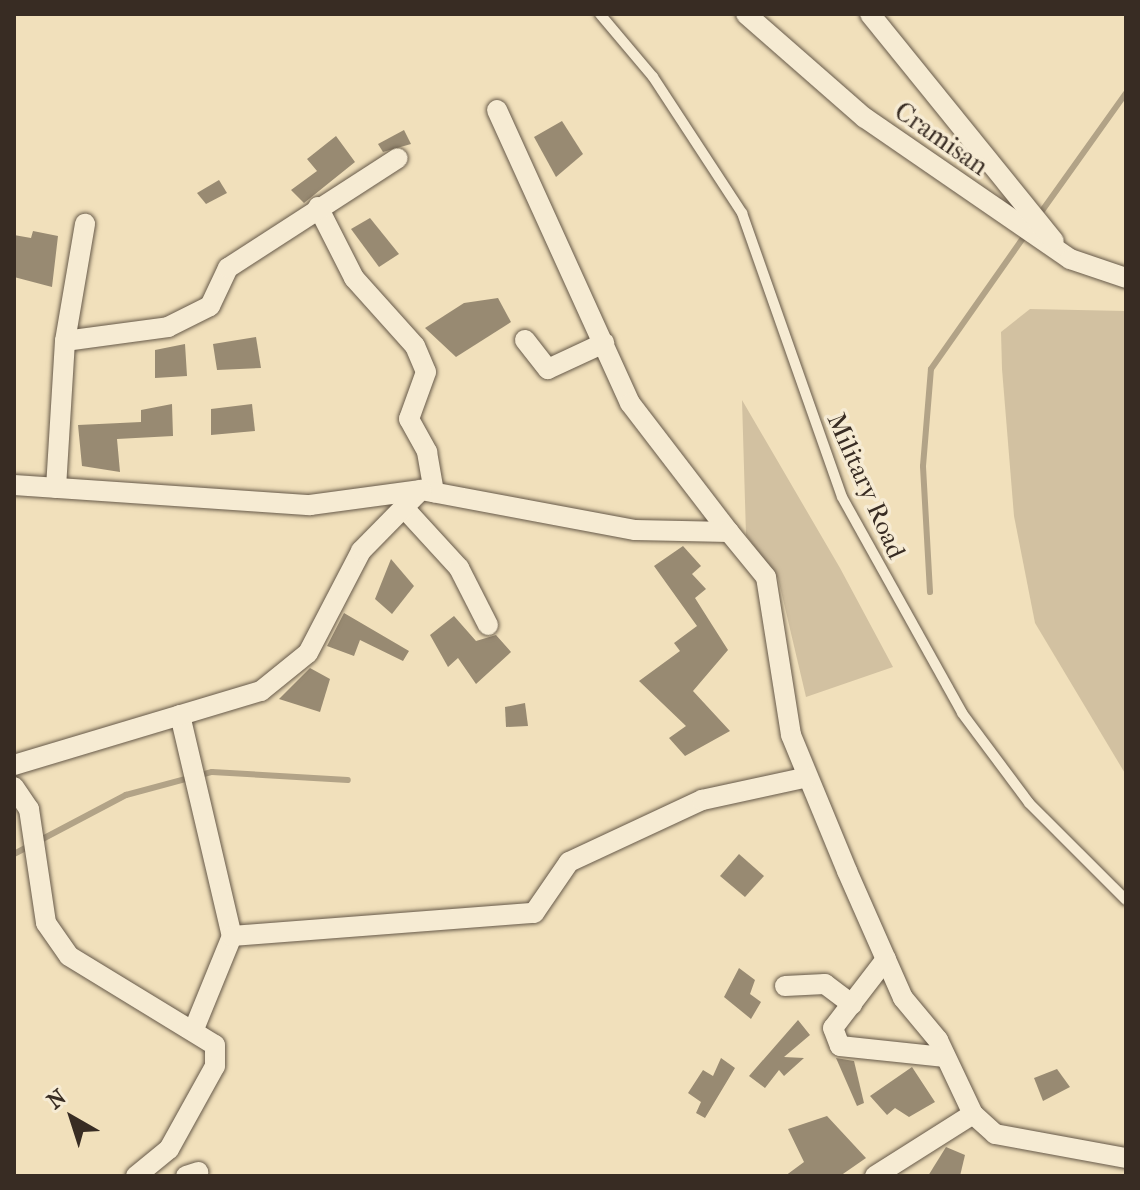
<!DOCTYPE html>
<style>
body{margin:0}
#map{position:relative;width:1140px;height:1190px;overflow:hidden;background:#f1e0bb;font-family:"IM FELL French Canon",serif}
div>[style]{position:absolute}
.green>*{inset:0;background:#d2c1a1}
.stream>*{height:6px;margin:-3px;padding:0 3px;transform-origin:3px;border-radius:3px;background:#b2a387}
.building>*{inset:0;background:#988a72}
.roads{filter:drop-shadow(0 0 2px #665949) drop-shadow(0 0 2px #665949)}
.service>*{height:10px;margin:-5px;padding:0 5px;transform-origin:5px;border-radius:5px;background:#f6ebd3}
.minor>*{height:20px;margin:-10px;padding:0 10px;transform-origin:10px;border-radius:10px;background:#f6ebd3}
span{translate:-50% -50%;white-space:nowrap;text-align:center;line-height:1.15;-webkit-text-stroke:7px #f6ebd3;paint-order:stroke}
.street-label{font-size:26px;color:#382c23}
.frame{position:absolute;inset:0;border:16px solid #382c23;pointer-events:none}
.north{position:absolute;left:32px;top:1078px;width:80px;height:80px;-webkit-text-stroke:6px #f6ebd3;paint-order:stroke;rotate:321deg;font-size:22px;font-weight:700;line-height:32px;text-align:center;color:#382c23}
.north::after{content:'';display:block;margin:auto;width:28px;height:36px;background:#382c23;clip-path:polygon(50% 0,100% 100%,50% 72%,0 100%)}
</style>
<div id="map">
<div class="green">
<div style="clip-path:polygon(1030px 309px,1126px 311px,1126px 775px,1035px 623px,1014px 516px,1002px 369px,1001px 332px)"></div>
<div style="clip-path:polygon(742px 400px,840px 568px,893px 667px,806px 697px,778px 578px,746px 535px)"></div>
</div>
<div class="stream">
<div style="left:1039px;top:215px;width:150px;rotate:-54.5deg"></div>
<div style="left:930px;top:592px;width:126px;rotate:-93.2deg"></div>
<div style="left:923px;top:466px;width:97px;rotate:-85.3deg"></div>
<div style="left:931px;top:369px;width:165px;rotate:-54.9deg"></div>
<div style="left:14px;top:854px;width:127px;rotate:-27.8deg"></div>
<div style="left:126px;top:795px;width:89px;rotate:-15deg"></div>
<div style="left:212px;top:772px;width:136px;rotate:3.4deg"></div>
</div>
<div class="building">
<div style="clip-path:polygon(562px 121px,583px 154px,556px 177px,534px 137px)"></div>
<div style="clip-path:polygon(404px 130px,411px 144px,383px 152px,378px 144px)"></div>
<div style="clip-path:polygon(336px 136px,355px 162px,304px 203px,291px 190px,317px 171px,307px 159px)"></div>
<div style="clip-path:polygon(219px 180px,227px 193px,206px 204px,197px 193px)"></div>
<div style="clip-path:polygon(370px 218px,399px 254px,379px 267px,351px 229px)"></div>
<div style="clip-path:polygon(33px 231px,58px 236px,52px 287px,14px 277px,14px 235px,31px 238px)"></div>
<div style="clip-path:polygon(498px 298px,511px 322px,456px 357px,425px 328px,464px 303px)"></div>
<div style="clip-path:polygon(256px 337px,261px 368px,217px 370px,213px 344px)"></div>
<div style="clip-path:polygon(185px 344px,187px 376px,155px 378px,155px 350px)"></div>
<div style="clip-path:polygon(172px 404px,173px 436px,117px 439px,120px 472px,82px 466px,78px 425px,141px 422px,141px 410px)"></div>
<div style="clip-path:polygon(252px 404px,255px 431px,211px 435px,211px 409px)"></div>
<div style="clip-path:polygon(683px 546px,701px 566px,692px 574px,706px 589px,695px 598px,728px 650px,693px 691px,730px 731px,685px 756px,669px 738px,686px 726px,639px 681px,680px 651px,674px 643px,697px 626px,654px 566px)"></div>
<div style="clip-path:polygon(391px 559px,414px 586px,392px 614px,375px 599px)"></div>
<div style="clip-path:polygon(344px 613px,409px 651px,403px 661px,360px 640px,354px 656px,327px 646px)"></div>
<div style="clip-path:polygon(454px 616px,476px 641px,496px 635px,511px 652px,476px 684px,458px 658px,448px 667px,430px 635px)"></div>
<div style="clip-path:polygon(310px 668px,330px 679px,320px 712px,279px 699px)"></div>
<div style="clip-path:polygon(525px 703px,528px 726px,506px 727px,505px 707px)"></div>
<div style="clip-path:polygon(739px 854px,764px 876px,745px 897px,720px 876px)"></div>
<div style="clip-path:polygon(739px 968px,755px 980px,750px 994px,761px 1002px,751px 1019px,724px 997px)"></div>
<div style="clip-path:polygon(798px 1020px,810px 1035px,784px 1057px,804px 1058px,784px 1076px,779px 1070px,765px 1088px,749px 1076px)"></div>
<div style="clip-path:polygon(721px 1058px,735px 1068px,705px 1118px,696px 1113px,701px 1102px,688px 1093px,703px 1070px,713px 1076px)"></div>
<div style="clip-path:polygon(836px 1058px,854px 1061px,864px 1103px,857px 1106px)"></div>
<div style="clip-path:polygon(912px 1067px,935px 1102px,909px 1117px,895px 1108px,887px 1115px,870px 1096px)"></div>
<div style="clip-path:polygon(1057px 1069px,1070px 1087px,1043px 1101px,1034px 1078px)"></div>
<div style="clip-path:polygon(827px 1116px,866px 1158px,840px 1176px,785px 1176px,804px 1162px,788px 1129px)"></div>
<div style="clip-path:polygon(946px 1147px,965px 1155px,960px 1176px,928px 1176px)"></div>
</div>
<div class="roads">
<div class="service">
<div style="left:600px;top:14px;width:82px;rotate:49.9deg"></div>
<div style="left:653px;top:77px;width:163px;rotate:56.8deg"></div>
<div style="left:742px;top:213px;width:301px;rotate:70.6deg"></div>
<div style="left:842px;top:497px;width:247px;rotate:60.9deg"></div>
<div style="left:962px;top:713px;width:112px;rotate:53.3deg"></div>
<div style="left:1029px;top:803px;width:137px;rotate:45deg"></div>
</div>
<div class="minor">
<div style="left:746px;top:14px;width:158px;rotate:41.2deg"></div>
<div style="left:865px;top:118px;width:249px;rotate:34.5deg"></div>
<div style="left:1070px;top:259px;width:59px;rotate:18.7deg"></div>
<div style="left:870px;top:14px;width:292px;rotate:51deg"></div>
<div style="left:497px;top:110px;width:322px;rotate:65.6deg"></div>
<div style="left:630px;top:403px;width:163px;rotate:52.5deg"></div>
<div style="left:318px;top:207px;width:80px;rotate:63.1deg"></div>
<div style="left:354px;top:278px;width:91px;rotate:48.1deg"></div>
<div style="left:415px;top:346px;width:28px;rotate:67deg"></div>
<div style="left:426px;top:372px;width:50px;rotate:109.9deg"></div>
<div style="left:409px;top:419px;width:38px;rotate:61deg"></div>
<div style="left:427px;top:452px;width:41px;rotate:80.1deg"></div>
<div style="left:525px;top:340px;width:37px;rotate:52deg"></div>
<div style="left:548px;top:369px;width:62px;rotate:-24.9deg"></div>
<div style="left:65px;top:341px;width:104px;rotate:-7.7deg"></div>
<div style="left:168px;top:327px;width:47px;rotate:-26.6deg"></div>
<div style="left:210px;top:306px;width:42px;rotate:-64.7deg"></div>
<div style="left:228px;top:268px;width:202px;rotate:-32.9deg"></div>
<div style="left:14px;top:485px;width:297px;rotate:3.9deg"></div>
<div style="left:310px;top:505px;width:112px;rotate:-7.7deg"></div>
<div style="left:421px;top:490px;width:218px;rotate:10.6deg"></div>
<div style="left:635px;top:530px;width:94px;rotate:1.2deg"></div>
<div style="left:729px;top:532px;width:58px;rotate:50.6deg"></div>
<div style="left:766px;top:577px;width:160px;rotate:81deg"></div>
<div style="left:791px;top:735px;width:147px;rotate:67.6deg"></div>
<div style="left:847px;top:871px;width:139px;rotate:66.2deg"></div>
<div style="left:903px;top:998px;width:55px;rotate:50.2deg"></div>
<div style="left:938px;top:1040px;width:82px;rotate:64.7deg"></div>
<div style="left:973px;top:1114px;width:30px;rotate:42deg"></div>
<div style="left:995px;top:1134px;width:133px;rotate:10.4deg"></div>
<div style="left:56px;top:488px;width:147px;rotate:-86.5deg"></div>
<div style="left:65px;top:341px;width:119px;rotate:-80.3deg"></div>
<div style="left:405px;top:509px;width:80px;rotate:47.5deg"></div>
<div style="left:459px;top:568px;width:64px;rotate:63deg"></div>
<div style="left:180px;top:715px;width:227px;rotate:76.8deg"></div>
<div style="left:232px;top:936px;width:100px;rotate:112.2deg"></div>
<div style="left:14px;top:765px;width:258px;rotate:-16.7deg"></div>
<div style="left:261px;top:691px;width:60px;rotate:-39deg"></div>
<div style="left:308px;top:653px;width:115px;rotate:-62.5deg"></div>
<div style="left:361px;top:551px;width:86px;rotate:-45.5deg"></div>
<div style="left:14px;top:787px;width:27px;rotate:56deg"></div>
<div style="left:29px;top:809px;width:115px;rotate:81.5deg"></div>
<div style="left:46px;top:923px;width:40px;rotate:55.1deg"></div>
<div style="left:69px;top:956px;width:171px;rotate:31.4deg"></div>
<div style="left:215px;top:1045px;width:21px;rotate:90deg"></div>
<div style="left:215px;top:1066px;width:95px;rotate:119deg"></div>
<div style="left:169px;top:1149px;width:43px;rotate:140.7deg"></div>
<div style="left:232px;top:936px;width:303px;rotate:-4.4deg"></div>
<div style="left:534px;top:913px;width:62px;rotate:-55.5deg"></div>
<div style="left:569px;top:862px;width:147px;rotate:-25deg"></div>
<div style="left:702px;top:800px;width:108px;rotate:-12.2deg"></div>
<div style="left:886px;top:959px;width:87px;rotate:127.5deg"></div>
<div style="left:833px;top:1028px;width:19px;rotate:69deg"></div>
<div style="left:840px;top:1046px;width:106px;rotate:6deg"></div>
<div style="left:785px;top:986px;width:40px;rotate:-2.9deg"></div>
<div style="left:825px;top:984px;width:34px;rotate:37deg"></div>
<div style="left:186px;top:1176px;width:13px;rotate:-18deg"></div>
<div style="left:875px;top:1176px;width:116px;rotate:-32.3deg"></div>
</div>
</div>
<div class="street-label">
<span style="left:941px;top:139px;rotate:35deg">Cramisan</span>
<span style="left:866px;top:486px;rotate:66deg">Military Road</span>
</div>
<div class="frame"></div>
<div class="north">N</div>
</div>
